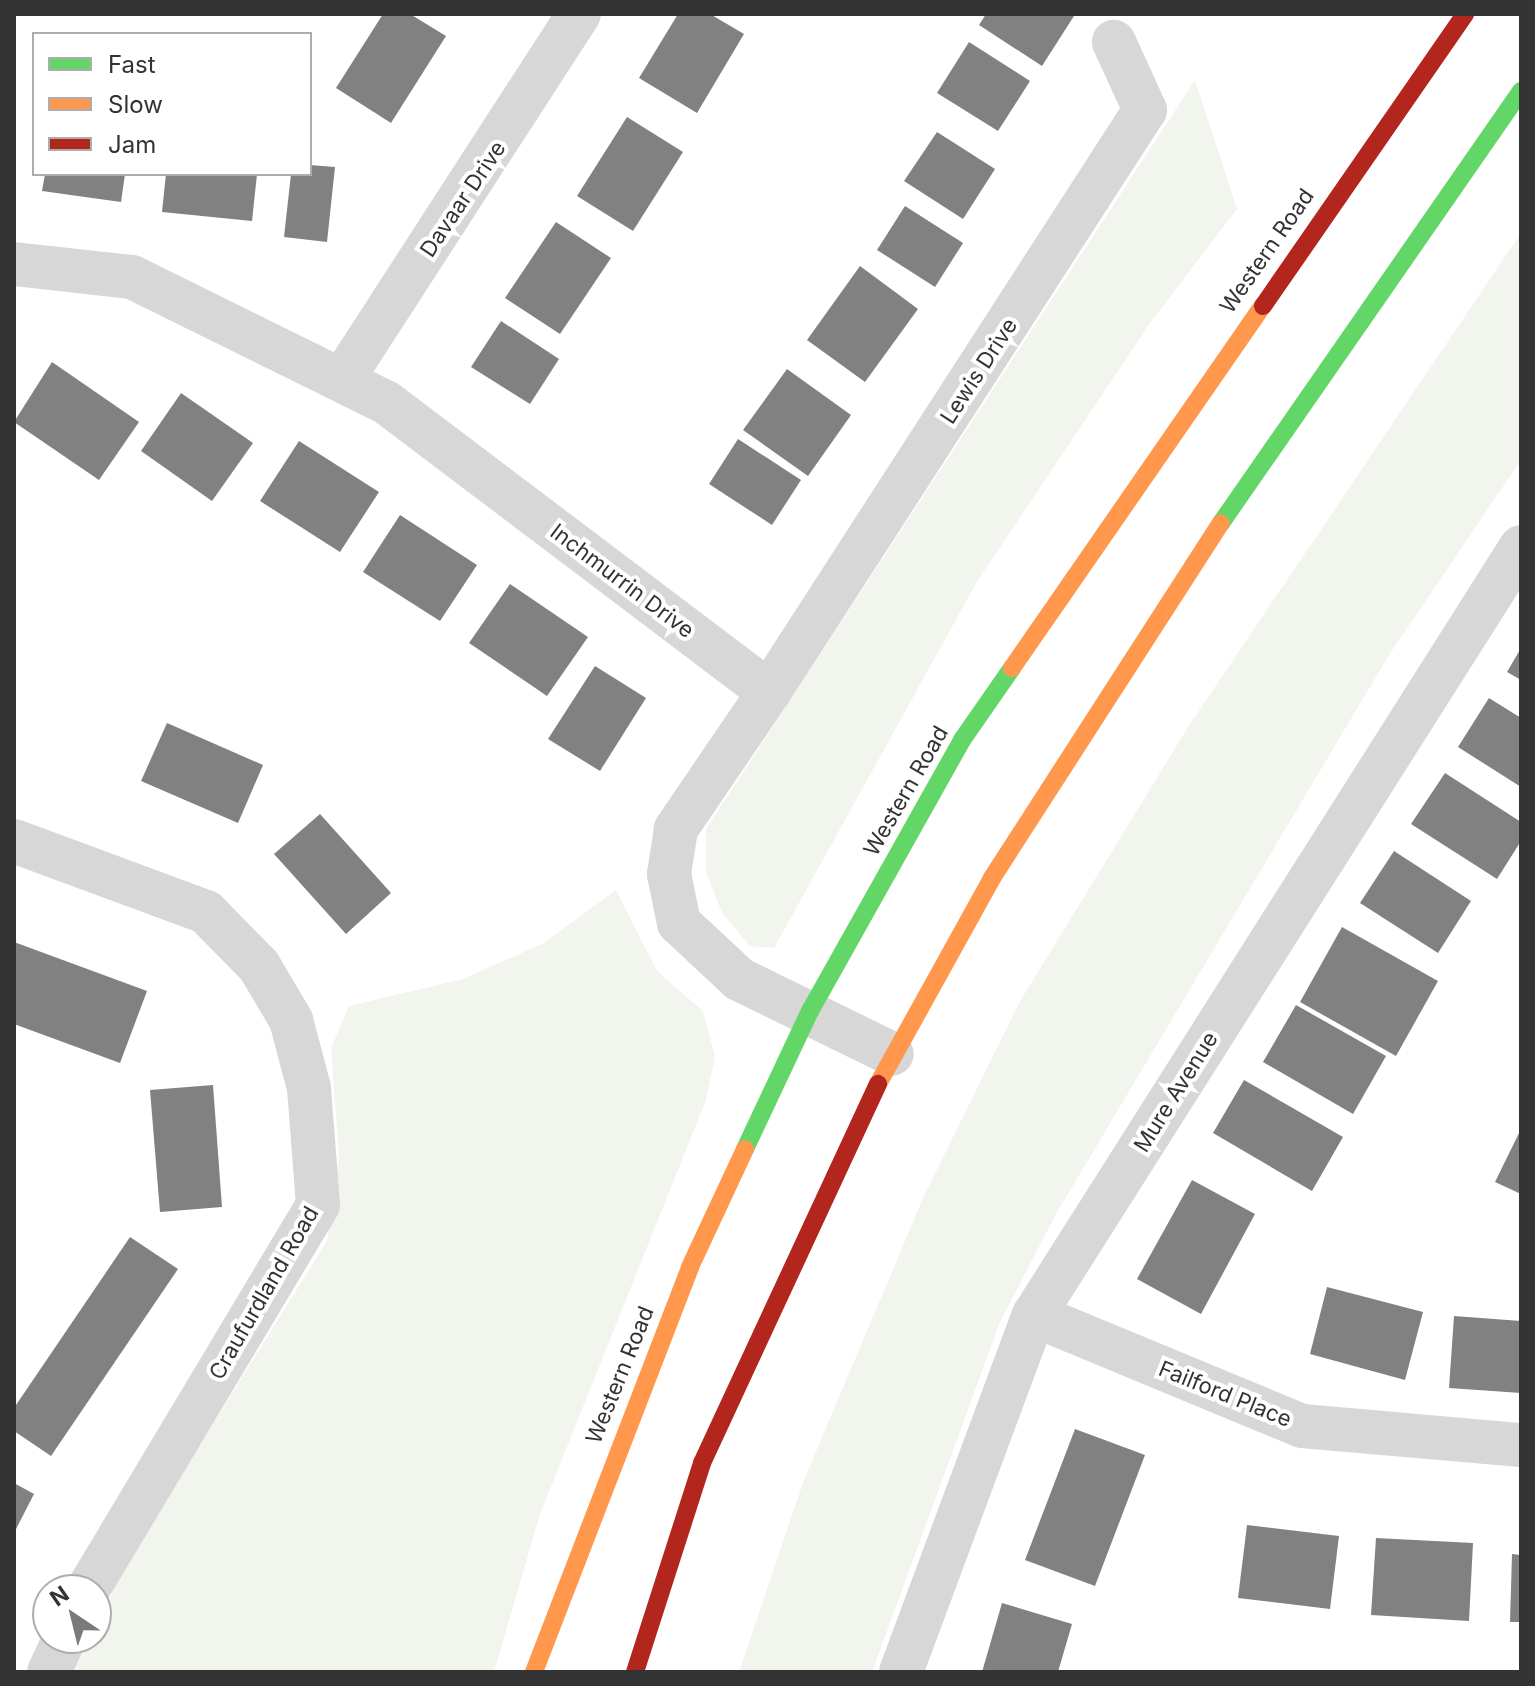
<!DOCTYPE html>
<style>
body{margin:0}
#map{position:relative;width:1535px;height:1686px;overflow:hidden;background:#fff;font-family:Inter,sans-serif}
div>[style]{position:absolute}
.green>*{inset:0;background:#f1f5ed}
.building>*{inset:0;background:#818181}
.street>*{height:44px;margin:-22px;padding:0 22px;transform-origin:22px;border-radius:22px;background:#d7d7d7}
.fast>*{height:18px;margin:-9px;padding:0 9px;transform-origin:9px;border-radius:9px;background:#63d668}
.slow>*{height:18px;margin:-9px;padding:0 9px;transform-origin:9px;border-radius:9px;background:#ff974d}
.jam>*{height:18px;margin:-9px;padding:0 9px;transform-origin:9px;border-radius:9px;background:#b3261e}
span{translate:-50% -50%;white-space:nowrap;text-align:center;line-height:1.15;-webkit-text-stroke:8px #fff;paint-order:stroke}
.street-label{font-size:22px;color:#333}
.frame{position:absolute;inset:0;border:16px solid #333;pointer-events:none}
.legend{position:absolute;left:32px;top:32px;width:280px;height:144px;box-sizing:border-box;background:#fff;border:2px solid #adadad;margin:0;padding:10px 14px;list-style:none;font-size:24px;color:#333}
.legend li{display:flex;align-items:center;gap:16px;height:40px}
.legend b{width:40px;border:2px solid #adadad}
.north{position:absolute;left:32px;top:1574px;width:80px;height:80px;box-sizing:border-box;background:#fff;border:2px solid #adadad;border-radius:50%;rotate:325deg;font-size:22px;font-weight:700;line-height:32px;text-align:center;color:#333}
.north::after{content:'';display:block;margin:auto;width:28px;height:36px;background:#7a7a7a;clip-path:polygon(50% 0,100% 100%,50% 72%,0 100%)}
</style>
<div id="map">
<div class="green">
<div style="clip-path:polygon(1195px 80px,1237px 209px,1150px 323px,978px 580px,774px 948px,750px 946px,722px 913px,706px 872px,706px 829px)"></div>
<div style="clip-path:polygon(1521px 233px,1521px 460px,1389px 655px,1056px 1214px,1000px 1322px,872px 1672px,739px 1672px,804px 1480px,924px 1196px,1019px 1003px,1190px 724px)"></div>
<div style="clip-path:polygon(616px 890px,657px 971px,703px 1011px,715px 1057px,706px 1100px,540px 1514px,494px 1672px,74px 1672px,130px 1557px,327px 1241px,339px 1158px,331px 1048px,349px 1006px,463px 979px,544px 943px)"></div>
</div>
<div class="building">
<div style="clip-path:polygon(383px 14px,410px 14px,446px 36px,391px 123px,336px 88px)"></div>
<div style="clip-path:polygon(678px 14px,710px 14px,744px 34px,697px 113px,639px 78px)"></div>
<div style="clip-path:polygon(986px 14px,1070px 14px,1074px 16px,1042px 66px,979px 25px)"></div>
<div style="clip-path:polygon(969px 42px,1030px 81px,998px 131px,937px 93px)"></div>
<div style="clip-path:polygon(627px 117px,683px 152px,633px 231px,577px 196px)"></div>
<div style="clip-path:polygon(937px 132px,995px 169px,963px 219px,904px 181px)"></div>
<div style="clip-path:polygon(310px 165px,335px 167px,327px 242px,284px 237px,291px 174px,310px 174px)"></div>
<div style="clip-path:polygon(45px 174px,125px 174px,121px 202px,42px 191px)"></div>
<div style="clip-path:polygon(166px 174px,257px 174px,252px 221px,162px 212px)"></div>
<div style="clip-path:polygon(905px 206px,963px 243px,935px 287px,877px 250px)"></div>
<div style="clip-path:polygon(556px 222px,611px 258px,560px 334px,505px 298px)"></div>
<div style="clip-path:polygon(860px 266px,918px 309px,865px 382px,807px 340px)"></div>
<div style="clip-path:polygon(501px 321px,559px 359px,530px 404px,471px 367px)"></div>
<div style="clip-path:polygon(52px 362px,139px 422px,99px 480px,14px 422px)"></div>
<div style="clip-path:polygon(787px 369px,851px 415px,808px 476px,743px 430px)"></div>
<div style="clip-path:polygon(181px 393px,253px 443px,212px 501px,141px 451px)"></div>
<div style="clip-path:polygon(738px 439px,801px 480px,772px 525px,709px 484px)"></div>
<div style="clip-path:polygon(299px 441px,379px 492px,340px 552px,260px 501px)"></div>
<div style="clip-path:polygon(400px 515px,477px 565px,440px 621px,363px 572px)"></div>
<div style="clip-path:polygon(510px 584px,588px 637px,547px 696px,469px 643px)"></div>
<div style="clip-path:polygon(1521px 648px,1521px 680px,1507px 672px)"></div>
<div style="clip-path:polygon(595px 666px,646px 698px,600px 771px,548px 739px)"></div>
<div style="clip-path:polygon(1489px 698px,1521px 718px,1521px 787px,1458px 747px)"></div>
<div style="clip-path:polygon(167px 723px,263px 765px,238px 823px,141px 781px)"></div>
<div style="clip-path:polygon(1445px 773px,1521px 822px,1521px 841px,1497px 879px,1411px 824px)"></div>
<div style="clip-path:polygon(320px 814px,391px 893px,346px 934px,274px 854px)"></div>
<div style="clip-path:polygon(1394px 851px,1471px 901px,1438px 953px,1360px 903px)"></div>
<div style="clip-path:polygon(1342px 927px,1438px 981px,1396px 1056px,1300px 1002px)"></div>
<div style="clip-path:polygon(14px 942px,147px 991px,120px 1063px,14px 1024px)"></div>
<div style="clip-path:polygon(1296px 1005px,1386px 1056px,1353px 1114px,1263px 1062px)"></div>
<div style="clip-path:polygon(1244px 1080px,1343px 1137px,1312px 1191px,1213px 1133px)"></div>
<div style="clip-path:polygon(213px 1085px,222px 1207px,160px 1212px,150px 1090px)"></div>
<div style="clip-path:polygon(1521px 1129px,1521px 1194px,1495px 1182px)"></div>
<div style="clip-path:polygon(1192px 1180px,1255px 1214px,1201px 1314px,1137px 1279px)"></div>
<div style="clip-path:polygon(130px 1237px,178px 1269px,51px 1456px,14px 1431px,14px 1408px)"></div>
<div style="clip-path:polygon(1327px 1287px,1423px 1312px,1405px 1380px,1310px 1354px)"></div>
<div style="clip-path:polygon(1454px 1316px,1521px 1321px,1521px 1393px,1449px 1388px)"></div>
<div style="clip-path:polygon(1075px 1429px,1145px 1455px,1095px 1586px,1025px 1560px)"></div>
<div style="clip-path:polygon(14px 1483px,34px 1494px,14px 1533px)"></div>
<div style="clip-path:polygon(1247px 1525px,1339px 1536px,1330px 1609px,1238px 1598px)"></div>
<div style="clip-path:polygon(1376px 1538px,1473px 1543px,1469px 1621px,1371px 1615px)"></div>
<div style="clip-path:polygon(1512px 1554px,1521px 1555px,1521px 1622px,1510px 1622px)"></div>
<div style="clip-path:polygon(1002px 1603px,1072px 1624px,1058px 1672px,982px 1672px)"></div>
</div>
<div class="street">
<div style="left:14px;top:264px;width:119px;rotate:6.3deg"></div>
<div style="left:132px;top:277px;width:284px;rotate:26.3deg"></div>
<div style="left:387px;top:403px;width:479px;rotate:37.1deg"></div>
<div style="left:769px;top:692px;width:166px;rotate:124.2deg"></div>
<div style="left:676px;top:829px;width:46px;rotate:98.8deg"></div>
<div style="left:669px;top:874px;width:50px;rotate:78.5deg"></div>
<div style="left:679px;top:923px;width:82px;rotate:43deg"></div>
<div style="left:739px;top:979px;width:170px;rotate:26.1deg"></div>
<div style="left:342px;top:380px;width:436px;rotate:-57.1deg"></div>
<div style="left:769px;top:692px;width:693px;rotate:-57.14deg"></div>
<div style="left:1145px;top:110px;width:75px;rotate:-114.5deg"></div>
<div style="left:14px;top:841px;width:205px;rotate:20.3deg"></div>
<div style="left:206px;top:912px;width:76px;rotate:45.5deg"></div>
<div style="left:259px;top:966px;width:63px;rotate:59.3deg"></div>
<div style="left:291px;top:1020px;width:70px;rotate:75.2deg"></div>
<div style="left:309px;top:1088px;width:117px;rotate:85.6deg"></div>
<div style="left:318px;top:1205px;width:448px;rotate:120.9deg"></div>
<div style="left:1034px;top:1315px;width:290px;rotate:22.5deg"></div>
<div style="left:1302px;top:1426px;width:220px;rotate:5deg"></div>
<div style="left:49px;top:1672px;width:38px;rotate:-65deg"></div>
<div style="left:901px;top:1672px;width:381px;rotate:-69.6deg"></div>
<div style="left:1034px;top:1315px;width:909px;rotate:-57.62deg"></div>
</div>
<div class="fast">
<div style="left:1221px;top:523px;width:526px;rotate:-55.22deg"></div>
<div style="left:745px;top:1149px;width:153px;rotate:-64.8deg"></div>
<div style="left:810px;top:1011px;width:311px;rotate:-60.7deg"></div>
<div style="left:962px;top:740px;width:88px;rotate:-55.2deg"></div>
</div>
<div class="slow">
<div style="left:1012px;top:668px;width:441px;rotate:-55.3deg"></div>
<div style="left:878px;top:1084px;width:235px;rotate:-61deg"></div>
<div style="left:992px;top:878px;width:422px;rotate:-57.2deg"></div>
<div style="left:534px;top:1672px;width:434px;rotate:-68.9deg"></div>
<div style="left:690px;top:1267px;width:130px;rotate:-65deg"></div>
</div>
<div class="jam">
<div style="left:1263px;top:306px;width:355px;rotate:-55.3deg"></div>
<div style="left:635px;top:1672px;width:219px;rotate:-72.2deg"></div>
<div style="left:702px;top:1463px;width:418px;rotate:-65.1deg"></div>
</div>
<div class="street-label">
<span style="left:463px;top:199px;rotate:-56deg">Davaar Drive</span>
<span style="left:1267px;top:251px;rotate:-55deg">Western Road</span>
<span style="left:979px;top:371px;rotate:-57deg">Lewis Drive</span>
<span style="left:622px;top:581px;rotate:37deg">Inchmurrin Drive</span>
<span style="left:906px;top:791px;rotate:-60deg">Western Road</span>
<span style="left:1176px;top:1092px;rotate:-58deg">Mure Avenue</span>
<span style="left:264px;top:1293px;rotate:-60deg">Craufurdland Road</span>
<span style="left:620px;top:1375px;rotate:-68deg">Western Road</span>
<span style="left:1225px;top:1394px;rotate:22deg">Failford Place</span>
</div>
<div class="frame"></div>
<ul class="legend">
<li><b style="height:10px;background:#63d668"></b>Fast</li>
<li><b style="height:10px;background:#ff974d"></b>Slow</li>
<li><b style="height:10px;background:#b3261e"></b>Jam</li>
</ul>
<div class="north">N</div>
</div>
